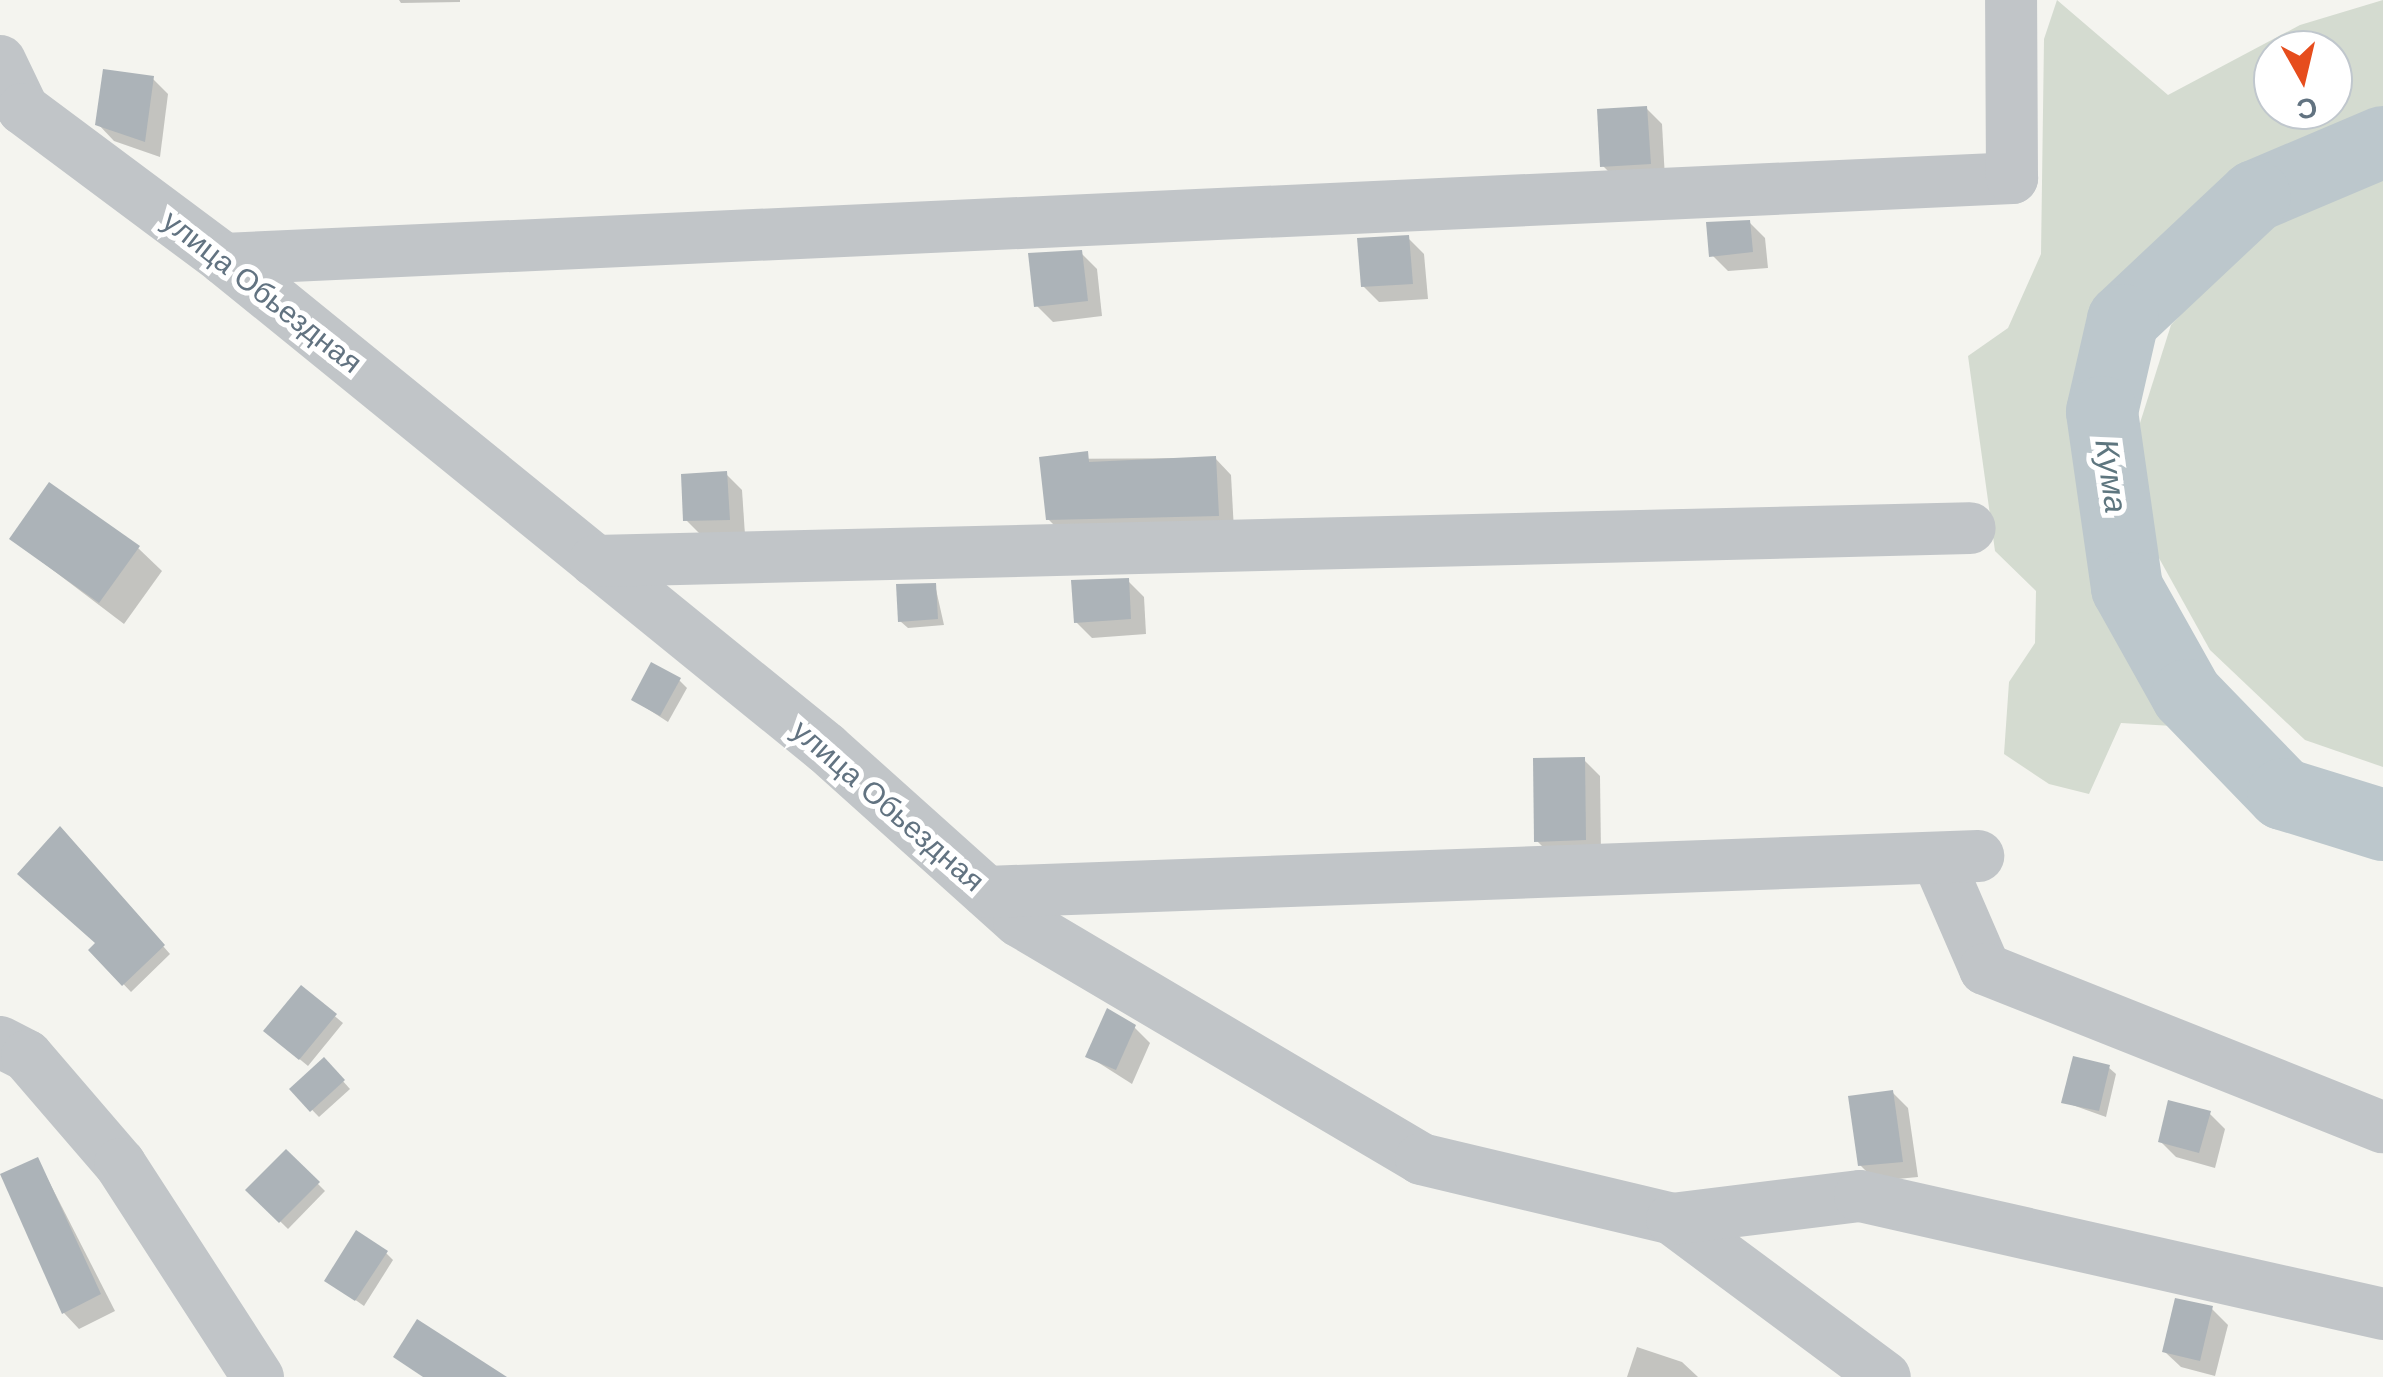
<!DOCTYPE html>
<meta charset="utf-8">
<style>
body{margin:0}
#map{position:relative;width:2383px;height:1377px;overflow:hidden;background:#f4f4ef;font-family:Arial,sans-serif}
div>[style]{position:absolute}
.green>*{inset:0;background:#d4dbd0}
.shadow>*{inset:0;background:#0003}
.river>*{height:72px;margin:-36px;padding:0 36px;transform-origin:36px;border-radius:36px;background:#bcc7cc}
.building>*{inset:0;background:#acb3b8}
.minor>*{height:52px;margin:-26px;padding:0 26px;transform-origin:26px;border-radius:26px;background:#c1c5c8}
span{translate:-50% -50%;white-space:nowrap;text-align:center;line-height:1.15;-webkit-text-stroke:10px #fff;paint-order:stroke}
.street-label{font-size:30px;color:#627381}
.water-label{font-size:32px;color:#5e767f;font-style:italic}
.north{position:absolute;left:2253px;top:30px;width:100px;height:100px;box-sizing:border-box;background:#fff;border:2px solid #c0c7cd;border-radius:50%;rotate:172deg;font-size:28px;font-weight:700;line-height:40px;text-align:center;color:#627381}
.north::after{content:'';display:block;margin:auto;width:35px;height:45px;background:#e64d1d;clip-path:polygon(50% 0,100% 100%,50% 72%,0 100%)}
</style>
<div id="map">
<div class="green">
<div style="clip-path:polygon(evenodd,2057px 0,2168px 95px,2300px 25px,2383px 0,2383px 112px,2242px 179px,2105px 314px,2081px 408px,2108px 606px,2173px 726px,2121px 723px,2089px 794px,2049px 784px,2004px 754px,2009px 682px,2035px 643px,2036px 591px,1995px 551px,1968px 356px,2008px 328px,2041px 254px,2044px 39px,2057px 0,2273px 50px,2333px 50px,2333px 110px,2273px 110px,2273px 50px)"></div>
<div style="clip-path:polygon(2383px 180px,2383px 767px,2305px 740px,2210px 650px,2144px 531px,2140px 423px,2171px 325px,2260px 229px)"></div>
</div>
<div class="shadow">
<div style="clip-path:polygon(399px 0,460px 0,460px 2px,401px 3px)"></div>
<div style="clip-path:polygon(152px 78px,168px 94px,160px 157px,114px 141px,98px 124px)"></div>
<div style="clip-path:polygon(1646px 108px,1662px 124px,1665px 179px,1619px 182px,1603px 166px)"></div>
<div style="clip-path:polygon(1749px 222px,1765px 238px,1768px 268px,1728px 271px,1712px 255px)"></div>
<div style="clip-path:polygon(1408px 238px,1424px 254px,1428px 299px,1379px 302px,1363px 286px)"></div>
<div style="clip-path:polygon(1081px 253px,1097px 269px,1102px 316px,1053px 322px,1037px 306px)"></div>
<div style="clip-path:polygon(1215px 458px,1231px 475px,1234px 531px,1064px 535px,1048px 519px,1042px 459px)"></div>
<div style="clip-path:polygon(726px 474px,742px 490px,745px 535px,702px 536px,686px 520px)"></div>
<div style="clip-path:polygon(12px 539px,138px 548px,162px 571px,124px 624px)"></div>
<div style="clip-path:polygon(1128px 581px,1144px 597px,1146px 634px,1092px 638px,1076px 622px)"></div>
<div style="clip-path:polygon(935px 585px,944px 625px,908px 628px,900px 621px)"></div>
<div style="clip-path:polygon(679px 680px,687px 688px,668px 722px,634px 700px)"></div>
<div style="clip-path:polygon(1584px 760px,1600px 776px,1601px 855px,1553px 857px,1537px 841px)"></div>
<div style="clip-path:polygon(60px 829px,170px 954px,131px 992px,91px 950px,98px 944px)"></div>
<div style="clip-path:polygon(301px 988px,343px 1023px,308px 1066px,274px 1038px)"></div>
<div style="clip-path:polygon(1134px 1027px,1150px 1043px,1132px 1084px,1088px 1056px)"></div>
<div style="clip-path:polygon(324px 1060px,350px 1089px,319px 1117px,292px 1089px)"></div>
<div style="clip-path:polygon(2108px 1067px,2116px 1074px,2106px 1117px,2064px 1102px)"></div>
<div style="clip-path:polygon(1892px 1092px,1908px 1108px,1918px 1177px,1876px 1181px,1860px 1165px)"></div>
<div style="clip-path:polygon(2209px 1113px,2225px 1129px,2215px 1168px,2176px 1157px,2160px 1141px)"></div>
<div style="clip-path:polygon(286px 1152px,325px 1191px,288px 1229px,248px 1190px)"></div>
<div style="clip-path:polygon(38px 1160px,115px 1311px,79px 1329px,64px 1313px)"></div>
<div style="clip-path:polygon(386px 1253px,393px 1260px,364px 1306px,327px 1280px)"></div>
<div style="clip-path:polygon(2212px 1309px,2228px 1325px,2215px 1376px,2181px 1367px,2165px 1352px)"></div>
<div style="clip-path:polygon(1637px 1347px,1682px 1362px,1698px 1377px,1627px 1377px)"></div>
</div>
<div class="river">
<div style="left:2383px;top:142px;width:139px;rotate:157.1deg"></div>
<div style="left:2255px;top:196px;width:181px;rotate:136.8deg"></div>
<div style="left:2123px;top:320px;width:94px;rotate:102.9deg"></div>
<div style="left:2102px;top:412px;width:178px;rotate:81.9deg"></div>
<div style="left:2127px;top:588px;width:123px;rotate:60.7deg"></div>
<div style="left:2187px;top:695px;width:138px;rotate:45.9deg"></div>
<div style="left:2283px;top:794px;width:105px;rotate:17.2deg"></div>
</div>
<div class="building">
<div style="clip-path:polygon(103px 69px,154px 76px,145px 142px,95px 125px)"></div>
<div style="clip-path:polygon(1647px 106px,1651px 164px,1600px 167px,1597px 109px)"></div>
<div style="clip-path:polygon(1750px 220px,1753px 252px,1709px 257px,1706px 222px)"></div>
<div style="clip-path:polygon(1409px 235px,1413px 284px,1361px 287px,1357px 238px)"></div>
<div style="clip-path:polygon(1082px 250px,1088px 301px,1034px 307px,1028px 253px)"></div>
<div style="clip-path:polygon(1088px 451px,1089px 462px,1216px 456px,1219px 516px,1046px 520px,1039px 457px)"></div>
<div style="clip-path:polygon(727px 471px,730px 520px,683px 521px,681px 474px)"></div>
<div style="clip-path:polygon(49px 482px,140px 546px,99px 603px,9px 539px)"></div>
<div style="clip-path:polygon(1129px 578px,1131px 619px,1074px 623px,1071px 580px)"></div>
<div style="clip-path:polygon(936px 583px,938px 619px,898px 622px,896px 584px)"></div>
<div style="clip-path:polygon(651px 662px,681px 678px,660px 716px,631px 700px)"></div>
<div style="clip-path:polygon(1585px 757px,1586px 840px,1534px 842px,1533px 758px)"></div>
<div style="clip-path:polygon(60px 826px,165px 945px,122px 986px,88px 950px,95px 943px,17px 874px)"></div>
<div style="clip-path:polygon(301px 985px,337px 1014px,299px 1060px,263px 1031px)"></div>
<div style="clip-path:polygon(1107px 1008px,1136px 1025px,1116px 1070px,1085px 1057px)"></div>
<div style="clip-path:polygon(2073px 1056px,2110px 1065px,2099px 1111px,2061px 1103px)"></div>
<div style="clip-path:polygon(324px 1057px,345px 1080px,310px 1112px,289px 1089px)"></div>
<div style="clip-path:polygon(1893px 1090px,1903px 1162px,1858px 1166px,1848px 1096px)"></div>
<div style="clip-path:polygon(2168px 1100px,2211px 1111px,2199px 1153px,2158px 1142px)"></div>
<div style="clip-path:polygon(286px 1149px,320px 1182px,279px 1223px,245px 1190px)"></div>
<div style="clip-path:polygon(38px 1157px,101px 1294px,62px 1314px,0 1174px)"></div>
<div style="clip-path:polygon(356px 1230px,388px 1251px,355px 1301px,324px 1281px)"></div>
<div style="clip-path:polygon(2175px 1298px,2213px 1306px,2200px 1361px,2162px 1352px)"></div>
<div style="clip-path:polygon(417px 1319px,507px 1377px,423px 1377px,393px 1357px)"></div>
</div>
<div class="minor">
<div style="left:0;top:61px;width:53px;rotate:64.4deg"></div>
<div style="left:23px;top:109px;width:251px;rotate:36.7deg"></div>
<div style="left:224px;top:259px;width:776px;rotate:39.09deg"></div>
<div style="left:826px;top:748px;width:259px;rotate:41.9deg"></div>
<div style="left:1019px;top:921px;width:467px;rotate:30.6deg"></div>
<div style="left:1421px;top:1159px;width:258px;rotate:13.4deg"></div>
<div style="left:1672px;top:1219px;width:265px;rotate:36.6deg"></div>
<div style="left:224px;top:259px;width:1790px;rotate:-2.59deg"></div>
<div style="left:2012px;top:178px;width:178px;rotate:-90.3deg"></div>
<div style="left:595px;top:561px;width:1375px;rotate:-1.37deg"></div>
<div style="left:1937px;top:858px;width:121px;rotate:66.6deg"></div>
<div style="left:1985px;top:969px;width:428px;rotate:21.7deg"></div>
<div style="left:987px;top:892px;width:992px;rotate:-2.08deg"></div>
<div style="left:0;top:1042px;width:30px;rotate:27deg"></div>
<div style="left:27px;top:1056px;width:143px;rotate:49.3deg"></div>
<div style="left:120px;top:1164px;width:254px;rotate:57.1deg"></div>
<div style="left:1672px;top:1219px;width:189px;rotate:-7deg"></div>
<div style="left:1860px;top:1196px;width:536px;rotate:12.71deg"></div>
</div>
<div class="street-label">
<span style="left:262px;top:292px;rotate:38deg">улица Обьездная</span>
<span style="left:888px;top:806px;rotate:41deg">улица Обьездная</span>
</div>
<div class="water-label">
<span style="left:2111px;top:476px;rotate:82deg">Кума</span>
</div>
<div class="north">С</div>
</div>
